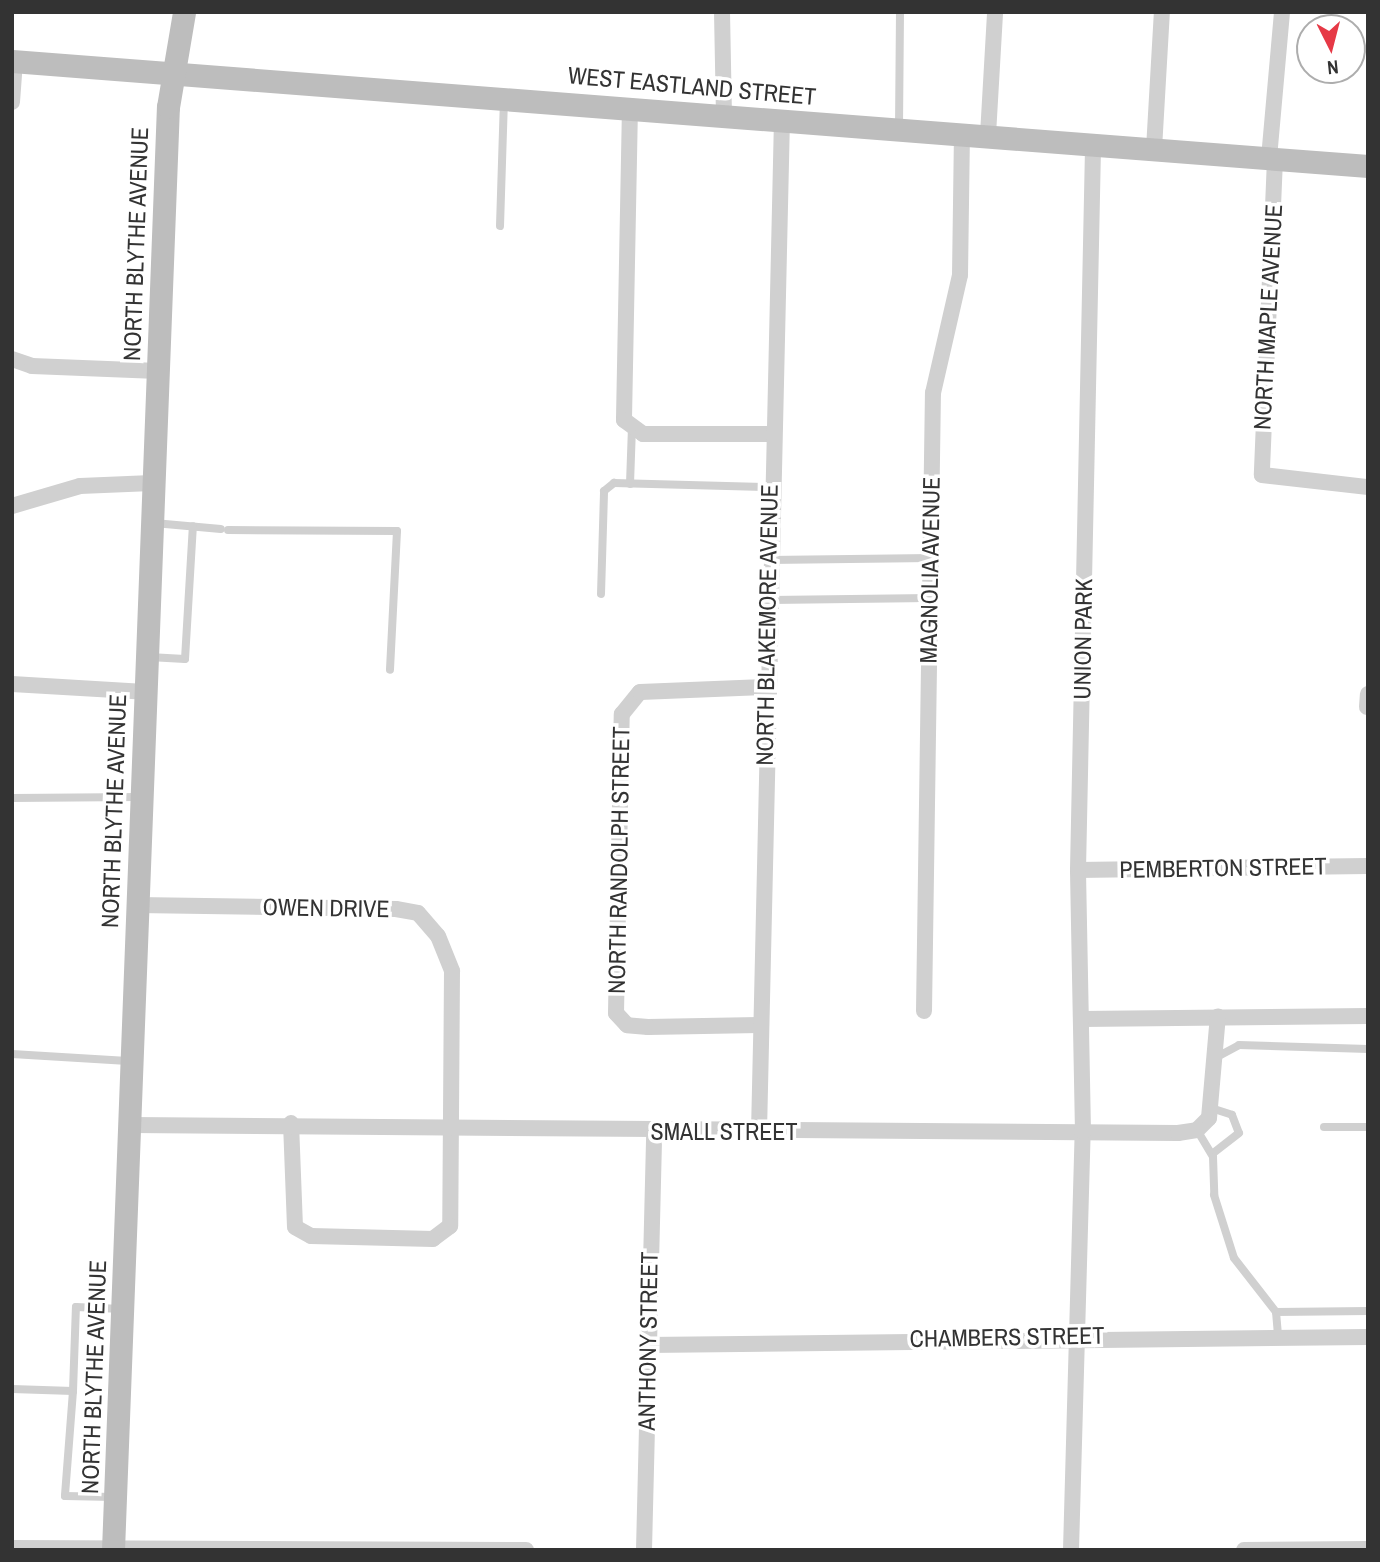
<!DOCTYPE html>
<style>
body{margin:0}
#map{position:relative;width:1380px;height:1562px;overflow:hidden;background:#fff;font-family:"Archivo Narrow",sans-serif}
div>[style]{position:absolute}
.lane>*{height:8px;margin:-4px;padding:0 4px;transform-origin:4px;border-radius:4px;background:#d0d0d0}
.street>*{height:16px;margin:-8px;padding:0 8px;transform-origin:8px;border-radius:8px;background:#d0d0d0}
.secondary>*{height:23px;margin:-11.5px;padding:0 11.5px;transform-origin:11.5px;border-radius:11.5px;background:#bdbdbd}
span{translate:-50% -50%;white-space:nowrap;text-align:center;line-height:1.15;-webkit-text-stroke:7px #fff;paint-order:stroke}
.street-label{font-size:24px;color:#333}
.frame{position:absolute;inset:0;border:14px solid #333;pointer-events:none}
.north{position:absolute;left:1296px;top:14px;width:70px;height:70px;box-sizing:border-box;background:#fff;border:2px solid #adadad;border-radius:50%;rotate:174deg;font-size:19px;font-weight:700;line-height:28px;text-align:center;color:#333}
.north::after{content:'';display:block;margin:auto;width:24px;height:32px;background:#e63946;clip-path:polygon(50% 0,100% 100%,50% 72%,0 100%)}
</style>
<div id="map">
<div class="lane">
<div style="left:899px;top:127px;width:115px;rotate:-89.5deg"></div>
<div style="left:500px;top:226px;width:126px;rotate:-88.2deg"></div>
<div style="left:630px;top:484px;width:58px;rotate:-88deg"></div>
<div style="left:154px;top:523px;width:67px;rotate:5.1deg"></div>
<div style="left:228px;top:530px;width:169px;rotate:0.3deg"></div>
<div style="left:397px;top:531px;width:139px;rotate:92.9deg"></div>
<div style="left:769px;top:560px;width:162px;rotate:-0.7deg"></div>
<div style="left:601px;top:594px;width:103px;rotate:-88.3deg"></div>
<div style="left:604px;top:491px;width:13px;rotate:-39deg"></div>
<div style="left:614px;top:483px;width:156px;rotate:1.5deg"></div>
<div style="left:771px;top:600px;width:159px;rotate:-0.7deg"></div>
<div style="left:149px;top:657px;width:36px;rotate:3deg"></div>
<div style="left:185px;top:659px;width:133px;rotate:-86.6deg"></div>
<div style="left:12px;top:798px;width:127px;rotate:-0.5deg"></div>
<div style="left:12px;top:1054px;width:116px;rotate:3.5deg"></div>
<div style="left:1215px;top:1058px;width:27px;rotate:-28deg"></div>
<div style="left:1239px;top:1045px;width:129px;rotate:1.8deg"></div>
<div style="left:1211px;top:1108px;width:22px;rotate:18deg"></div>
<div style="left:1232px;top:1115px;width:19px;rotate:69deg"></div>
<div style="left:1239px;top:1133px;width:34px;rotate:142deg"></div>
<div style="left:1324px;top:1127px;width:44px"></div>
<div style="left:1197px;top:1130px;width:31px;rotate:59deg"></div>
<div style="left:1213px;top:1157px;width:38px;rotate:88deg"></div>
<div style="left:1214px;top:1195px;width:66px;rotate:72.4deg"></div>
<div style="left:1234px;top:1258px;width:68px;rotate:52.1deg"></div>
<div style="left:1276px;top:1312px;width:24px;rotate:85deg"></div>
<div style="left:1276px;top:1312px;width:92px;rotate:-0.6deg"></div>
<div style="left:12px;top:1389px;width:61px;rotate:1.9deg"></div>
<div style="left:73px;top:1391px;width:105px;rotate:94.4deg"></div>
<div style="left:65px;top:1496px;width:48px;rotate:1.2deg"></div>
<div style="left:73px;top:1391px;width:84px;rotate:-88deg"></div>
<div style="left:76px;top:1307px;width:46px;rotate:2.5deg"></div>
</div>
<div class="street">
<div style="left:722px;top:12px;width:102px;rotate:88.9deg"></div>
<div style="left:12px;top:102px;width:41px;rotate:-85.8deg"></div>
<div style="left:630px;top:106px;width:314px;rotate:91.1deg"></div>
<div style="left:624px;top:420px;width:24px;rotate:36deg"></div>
<div style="left:643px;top:434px;width:128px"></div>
<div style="left:988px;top:135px;width:123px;rotate:-86.7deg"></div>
<div style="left:1154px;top:149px;width:137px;rotate:-86.7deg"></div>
<div style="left:1269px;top:158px;width:147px;rotate:-84.9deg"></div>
<div style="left:1275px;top:159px;width:316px;rotate:92.4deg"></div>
<div style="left:1262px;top:475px;width:107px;rotate:6.5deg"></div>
<div style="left:12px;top:359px;width:21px;rotate:19deg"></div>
<div style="left:32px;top:366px;width:126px;rotate:2.3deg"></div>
<div style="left:12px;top:506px;width:71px;rotate:-16.4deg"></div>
<div style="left:80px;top:486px;width:72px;rotate:-2.4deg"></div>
<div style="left:12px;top:684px;width:133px;rotate:3.4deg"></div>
<div style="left:1367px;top:707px;width:13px;rotate:-86deg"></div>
<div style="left:1078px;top:870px;width:290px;rotate:-0.8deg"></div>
<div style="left:137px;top:905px;width:259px;rotate:0.9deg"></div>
<div style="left:396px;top:909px;width:22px;rotate:10deg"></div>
<div style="left:418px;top:913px;width:30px;rotate:49deg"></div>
<div style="left:438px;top:936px;width:38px;rotate:68deg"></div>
<div style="left:452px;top:971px;width:255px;rotate:90.4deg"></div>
<div style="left:450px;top:1226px;width:21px;rotate:143deg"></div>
<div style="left:433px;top:1239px;width:122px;rotate:-178.6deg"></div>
<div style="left:311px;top:1236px;width:18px;rotate:-151deg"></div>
<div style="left:295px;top:1227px;width:104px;rotate:-92.2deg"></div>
<div style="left:924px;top:1011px;width:618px;rotate:-89.17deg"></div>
<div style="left:933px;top:393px;width:121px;rotate:-77.1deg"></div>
<div style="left:960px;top:275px;width:143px;rotate:-89.2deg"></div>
<div style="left:1082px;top:1019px;width:286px;rotate:-0.6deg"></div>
<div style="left:759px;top:1025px;width:111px;rotate:179deg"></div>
<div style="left:648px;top:1027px;width:21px;rotate:-175deg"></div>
<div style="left:627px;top:1025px;width:16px;rotate:-133deg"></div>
<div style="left:616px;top:1013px;width:299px;rotate:-88.9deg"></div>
<div style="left:622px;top:714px;width:28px;rotate:-51deg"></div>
<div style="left:640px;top:692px;width:126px;rotate:-2.3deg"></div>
<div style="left:131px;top:1125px;width:1047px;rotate:0.44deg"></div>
<div style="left:1178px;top:1133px;width:19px;rotate:-9deg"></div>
<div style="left:1197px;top:1130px;width:17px;rotate:-45deg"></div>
<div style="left:1209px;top:1118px;width:102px;rotate:-85deg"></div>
<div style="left:759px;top:1132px;width:1013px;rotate:-88.7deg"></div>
<div style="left:647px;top:1345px;width:721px;rotate:-0.64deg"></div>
<div style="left:12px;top:1548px;width:514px;rotate:0.22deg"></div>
<div style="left:644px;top:1550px;width:417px;rotate:-88.6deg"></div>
<div style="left:1071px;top:1550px;width:418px;rotate:-88.4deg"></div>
<div style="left:1083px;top:1132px;width:262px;rotate:-91.1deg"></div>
<div style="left:1078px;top:870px;width:725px;rotate:-88.81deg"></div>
<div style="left:1244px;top:1550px;width:124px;rotate:-0.5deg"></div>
</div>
<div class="secondary">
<div style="left:12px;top:61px;width:1360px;rotate:4.43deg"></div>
<div style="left:113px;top:1550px;width:1444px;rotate:-87.82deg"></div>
<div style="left:168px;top:107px;width:96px;rotate:-80.4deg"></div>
</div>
<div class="street-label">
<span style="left:692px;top:86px;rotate:5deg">WEST EASTLAND STREET</span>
<span style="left:136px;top:244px;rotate:-88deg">NORTH BLYTHE AVENUE</span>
<span style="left:1268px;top:317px;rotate:-87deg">NORTH MAPLE AVENUE</span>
<span style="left:930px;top:570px;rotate:-89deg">MAGNOLIA AVENUE</span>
<span style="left:767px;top:625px;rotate:-89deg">NORTH BLAKEMORE AVENUE</span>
<span style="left:1083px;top:639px;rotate:-89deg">UNION PARK</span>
<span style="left:114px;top:811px;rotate:-88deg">NORTH BLYTHE AVENUE</span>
<span style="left:619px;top:860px;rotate:-89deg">NORTH RANDOLPH STREET</span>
<span style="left:1223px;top:868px;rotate:-1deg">PEMBERTON STREET</span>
<span style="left:326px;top:908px;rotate:1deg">OWEN DRIVE</span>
<span style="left:724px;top:1132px">SMALL STREET</span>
<span style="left:1007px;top:1337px;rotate:-1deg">CHAMBERS STREET</span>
<span style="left:648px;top:1341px;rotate:-89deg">ANTHONY STREET</span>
<span style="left:94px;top:1377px;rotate:-88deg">NORTH BLYTHE AVENUE</span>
</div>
<div class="frame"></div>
<div class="north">N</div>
</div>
